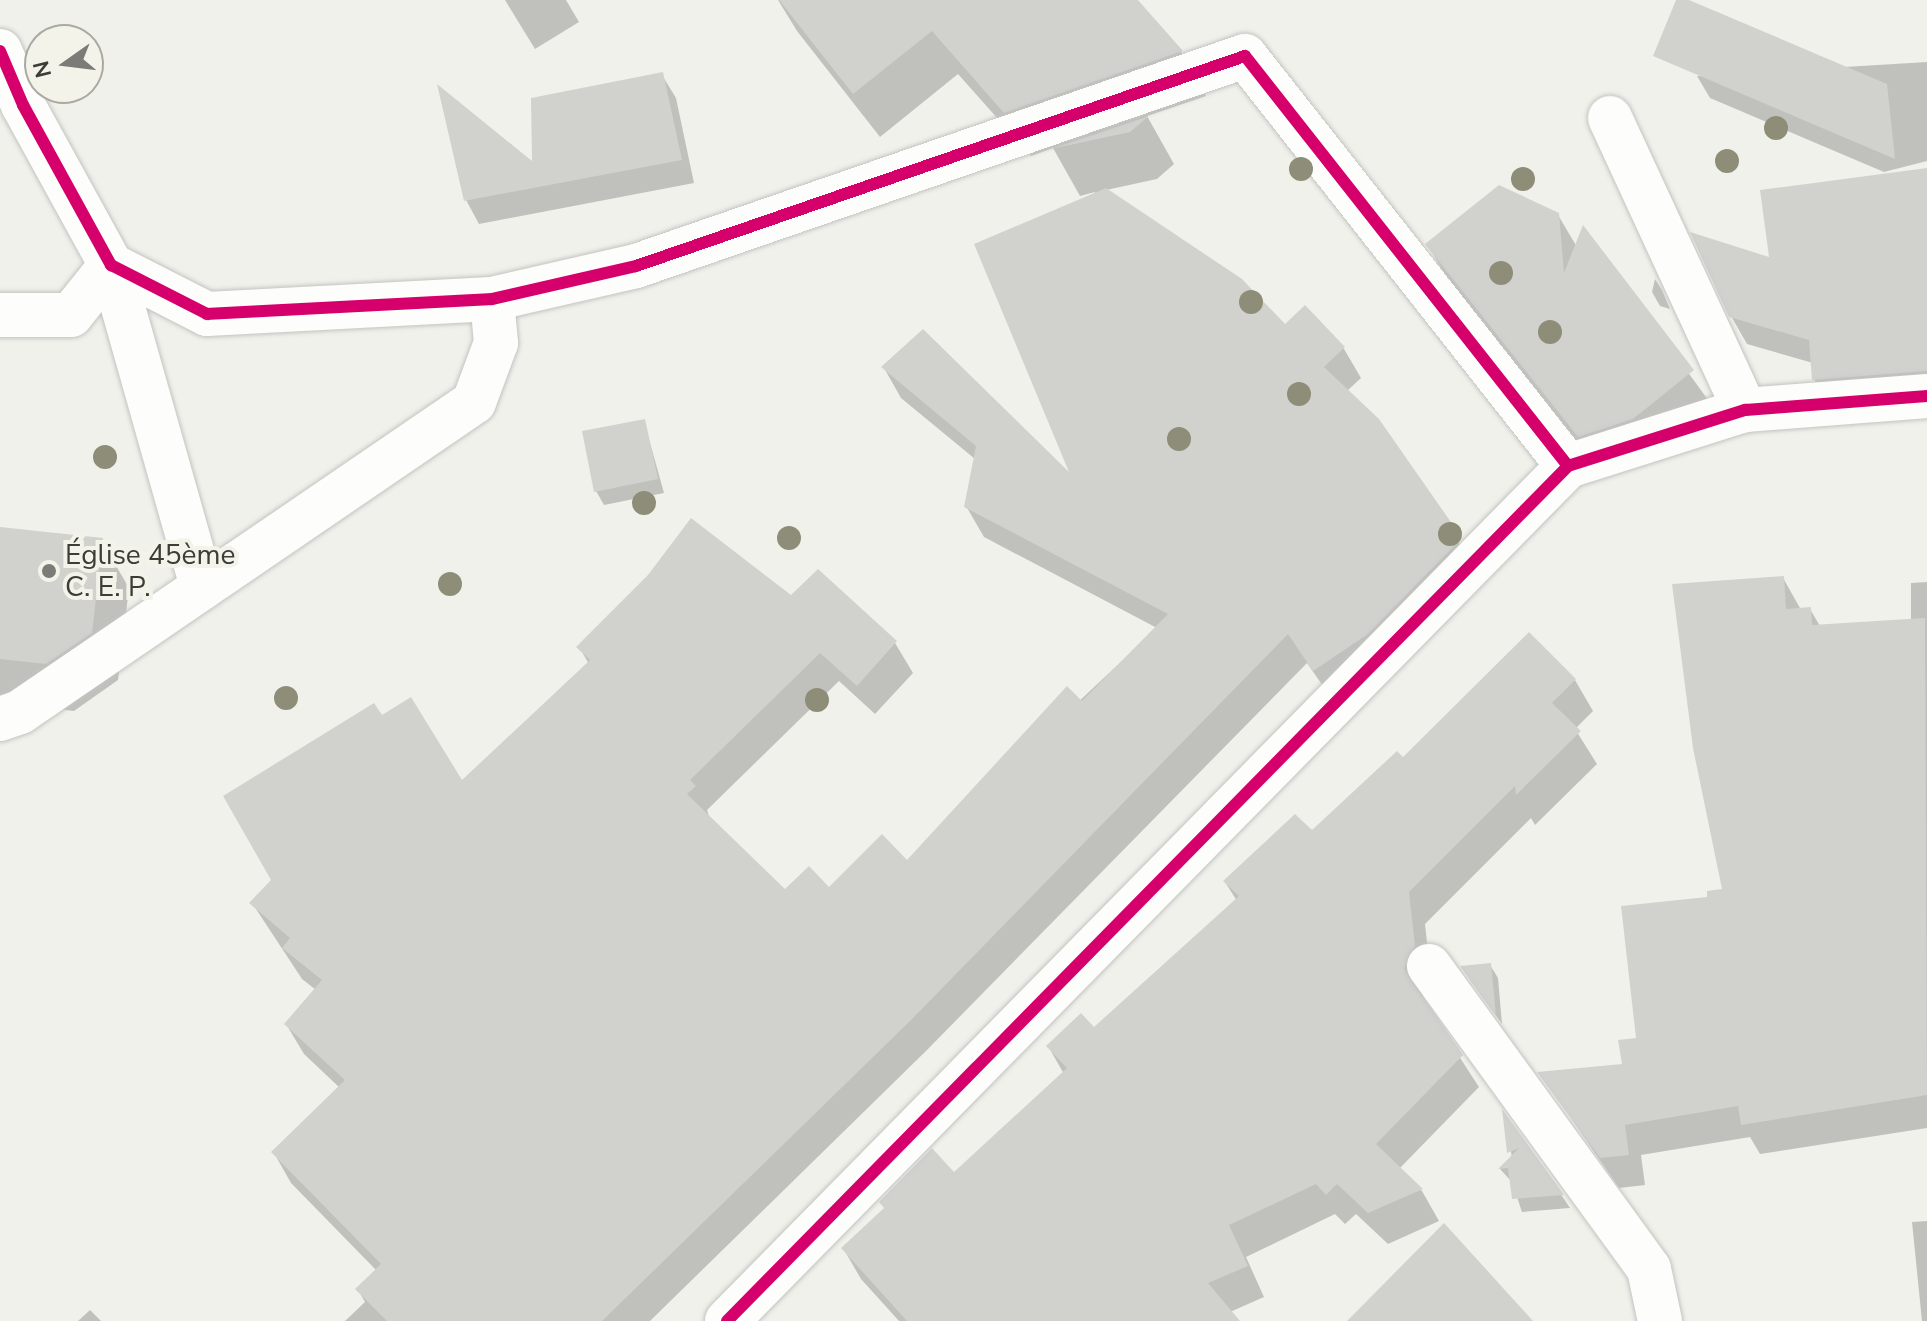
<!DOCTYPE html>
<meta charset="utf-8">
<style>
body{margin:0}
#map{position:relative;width:1927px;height:1321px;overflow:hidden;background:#f1f1ec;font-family:"Nunito Sans",sans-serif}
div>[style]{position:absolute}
.shadow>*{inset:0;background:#0003}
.building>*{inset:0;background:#d1d1ce}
.roads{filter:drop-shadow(0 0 2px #c3c3c0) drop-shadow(0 0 2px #c3c3c0)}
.minor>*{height:44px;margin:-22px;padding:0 22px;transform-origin:22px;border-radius:22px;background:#fdfdfc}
.cycleway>*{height:12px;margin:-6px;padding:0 6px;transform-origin:6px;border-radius:6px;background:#d6006c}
.trees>*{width:24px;height:24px;margin:-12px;border-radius:50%;background:#8d8d78}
.dots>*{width:22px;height:22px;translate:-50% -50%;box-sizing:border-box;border:4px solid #f3f3ea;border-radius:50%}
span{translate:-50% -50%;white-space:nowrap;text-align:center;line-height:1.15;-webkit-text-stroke:8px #f3f3ea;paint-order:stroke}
.poi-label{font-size:28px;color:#3c3c38}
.left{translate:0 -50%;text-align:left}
.north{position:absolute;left:24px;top:24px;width:80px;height:80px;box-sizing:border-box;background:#f3f3ea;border:2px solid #aaaaa3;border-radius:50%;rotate:256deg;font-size:22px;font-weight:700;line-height:32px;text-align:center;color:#3c3c38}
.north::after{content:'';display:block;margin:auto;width:28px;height:36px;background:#7b7b77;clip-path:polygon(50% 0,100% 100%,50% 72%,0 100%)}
</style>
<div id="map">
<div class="shadow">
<div style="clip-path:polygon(505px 0,566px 0,579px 22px,535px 49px)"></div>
<div style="clip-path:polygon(778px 0,1135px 0,1181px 52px,1206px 96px,1147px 116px,1174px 164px,1157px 179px,1106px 190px,1285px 327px,1305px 307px,1344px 349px,1361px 378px,1347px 391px,1478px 569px,1332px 699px,1307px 663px,927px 1050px,650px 1321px,345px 1321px,365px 1302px,358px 1290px,377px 1271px,291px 1183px,274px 1153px,340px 1088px,304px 1054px,286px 1024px,316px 990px,302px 979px,252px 903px,273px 880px,381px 718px,461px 783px,589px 664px,579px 647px,792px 598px,895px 643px,913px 673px,875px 714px,839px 681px,707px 810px,710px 819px,785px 892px,829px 890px,907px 863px,1157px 628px,984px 537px,966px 506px,975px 459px,901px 398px,884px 368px,1074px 481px,1095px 192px,1080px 196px,1053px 148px,1031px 156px,958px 74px,880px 137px,797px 31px)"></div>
<div style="clip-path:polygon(1927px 62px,1927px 161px,1884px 172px,1710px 98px,1697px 76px)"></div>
<div style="clip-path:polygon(662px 75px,676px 98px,694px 183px,479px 224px,466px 200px,534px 166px)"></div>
<div style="clip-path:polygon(1927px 192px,1927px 399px,1830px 406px,1814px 379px,1813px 363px,1747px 344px,1731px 316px,1771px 260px)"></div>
<div style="clip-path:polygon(1558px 215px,1577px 247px,1584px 229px,1711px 404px,1598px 468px,1446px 277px,1428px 245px)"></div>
<div style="clip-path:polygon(1655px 279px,1662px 290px,1670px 309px,1660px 306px,1652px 292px)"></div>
<div style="clip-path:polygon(644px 421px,664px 493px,604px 505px,596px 491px)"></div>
<div style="clip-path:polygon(0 529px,101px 540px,129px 588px,118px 680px,74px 711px,0 702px)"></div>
<div style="clip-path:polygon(1783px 578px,1800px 608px,1810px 609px,1820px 626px,1911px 621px,1911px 583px,1927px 582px,1927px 1128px,1760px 1154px,1750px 1137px,1641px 1155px,1645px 1185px,1619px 1188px,1540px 1073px,1625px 1065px,1709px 899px,1725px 891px)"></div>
<div style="clip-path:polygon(1575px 680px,1593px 711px,1575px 729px,1597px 764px,1535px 825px,1531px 818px,1425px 924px,1431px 978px,1422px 999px,1479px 1087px,1399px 1169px,1422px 1191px,1439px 1221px,1388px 1244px,1356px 1214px,1345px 1224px,1335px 1214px,1246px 1257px,1264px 1297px,1230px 1312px,1237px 1321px,899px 1321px,861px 1279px,843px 1248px,954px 1174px,1064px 1074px,1048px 1046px,1094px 1030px,1237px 901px,1225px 882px,1312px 833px,1403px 760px)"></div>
<div style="clip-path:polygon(1490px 965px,1498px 978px,1502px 1024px,1470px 980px)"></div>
<div style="clip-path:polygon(1505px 1116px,1562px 1196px,1570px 1208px,1522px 1212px,1512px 1182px,1500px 1169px,1512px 1158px)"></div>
<div style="clip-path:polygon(1927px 1221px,1927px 1321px,1922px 1321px,1912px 1222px)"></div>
<div style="clip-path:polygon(90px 1310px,101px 1321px,78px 1321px)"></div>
</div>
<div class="building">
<div style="clip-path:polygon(779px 0,1138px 0,1183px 51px,1004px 113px,932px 31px,853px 94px)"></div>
<div style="clip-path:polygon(1676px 0,1689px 0,1887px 84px,1895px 159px,1653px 56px)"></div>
<div style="clip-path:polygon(663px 72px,682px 160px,464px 201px,437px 84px,532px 161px,531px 98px)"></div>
<div style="clip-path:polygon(1149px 116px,1130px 132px,1051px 149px)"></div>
<div style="clip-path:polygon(1927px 168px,1927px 371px,1812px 380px,1809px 340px,1729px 317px,1690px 232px,1769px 257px,1760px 190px)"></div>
<div style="clip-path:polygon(1499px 185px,1559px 213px,1564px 273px,1583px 225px,1694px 370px,1633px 419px,1578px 437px,1425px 244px)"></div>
<div style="clip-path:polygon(1106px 188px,1242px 279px,1285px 324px,1305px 305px,1345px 347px,1324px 367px,1379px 419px,1462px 538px,1368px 634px,1313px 671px,1288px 634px,911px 1020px,602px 1321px,387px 1321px,355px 1289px,381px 1264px,271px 1152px,345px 1080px,284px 1024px,322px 980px,282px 948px,290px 938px,249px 903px,271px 880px,223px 796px,374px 703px,382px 715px,411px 697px,462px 780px,590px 660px,576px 647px,648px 575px,691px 518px,791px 595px,818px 569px,897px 641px,857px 686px,820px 653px,690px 780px,696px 786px,687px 794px,785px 889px,809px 866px,829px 887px,882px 834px,907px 860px,1067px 686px,1082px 701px,1168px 614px,964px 507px,976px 446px,881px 367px,923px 329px,1069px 472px,974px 244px)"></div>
<div style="clip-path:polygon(645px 419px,658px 479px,594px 492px,582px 431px)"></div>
<div style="clip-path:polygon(0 527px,103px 538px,92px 633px,46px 664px,0 659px)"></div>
<div style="clip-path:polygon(1784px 576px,1786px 609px,1811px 607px,1812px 625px,1925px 618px,1927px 1095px,1741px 1125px,1738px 1106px,1625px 1125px,1629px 1155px,1600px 1158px,1537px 1072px,1622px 1064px,1618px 1040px,1636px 1038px,1621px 906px,1707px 897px,1707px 891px,1722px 889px,1693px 748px,1672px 584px)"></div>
<div style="clip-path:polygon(1529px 632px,1576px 679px,1552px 703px,1581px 731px,1516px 795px,1515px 786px,1409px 892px,1415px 946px,1404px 969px,1463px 1055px,1376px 1144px,1423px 1189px,1368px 1213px,1337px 1184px,1326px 1195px,1316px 1184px,1229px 1225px,1248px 1266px,1208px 1283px,1240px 1321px,907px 1321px,841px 1248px,884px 1208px,879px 1202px,932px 1148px,954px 1172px,1067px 1068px,1046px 1046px,1081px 1013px,1094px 1027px,1239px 896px,1223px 881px,1295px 814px,1312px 830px,1397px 751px,1403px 757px)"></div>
<div style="clip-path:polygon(1491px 963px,1496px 1016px,1460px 966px)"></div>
<div style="clip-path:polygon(1502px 1109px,1564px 1195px,1512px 1199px,1508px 1168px,1498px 1169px,1519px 1148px,1507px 1153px)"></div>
<div style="clip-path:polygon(1444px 1223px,1533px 1321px,1347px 1321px)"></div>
</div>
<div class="roads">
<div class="minor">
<div style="left:0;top:51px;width:59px;rotate:66.9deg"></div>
<div style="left:23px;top:105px;width:183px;rotate:61.2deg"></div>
<div style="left:111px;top:265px;width:108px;rotate:27deg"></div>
<div style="left:207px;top:314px;width:285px;rotate:-3deg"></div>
<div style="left:492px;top:299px;width:148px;rotate:-12.9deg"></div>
<div style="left:636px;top:266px;width:644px;rotate:-19.03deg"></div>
<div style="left:1245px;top:56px;width:522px;rotate:51.77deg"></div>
<div style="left:1610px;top:118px;width:322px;rotate:65.2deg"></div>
<div style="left:111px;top:265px;width:335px;rotate:74.2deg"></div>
<div style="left:0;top:315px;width:71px"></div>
<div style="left:71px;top:315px;width:64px;rotate:-51.3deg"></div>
<div style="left:0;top:719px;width:21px;rotate:-19deg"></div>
<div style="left:20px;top:712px;width:550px;rotate:-34.33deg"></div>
<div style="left:474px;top:402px;width:63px;rotate:-69.6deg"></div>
<div style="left:496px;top:343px;width:44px;rotate:-95.2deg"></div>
<div style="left:1429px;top:966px;width:374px;rotate:54deg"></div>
<div style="left:1649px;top:1269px;width:53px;rotate:78.1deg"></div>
<div style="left:727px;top:1321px;width:1199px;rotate:-45.47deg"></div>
<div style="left:1568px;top:466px;width:186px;rotate:-17.6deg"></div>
<div style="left:1745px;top:410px;width:183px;rotate:-4.4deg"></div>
</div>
</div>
<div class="cycleway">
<div style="left:0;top:51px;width:59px;rotate:66.9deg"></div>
<div style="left:23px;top:105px;width:183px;rotate:61.2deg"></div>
<div style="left:111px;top:265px;width:108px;rotate:27deg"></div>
<div style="left:207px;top:314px;width:285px;rotate:-3deg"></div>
<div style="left:492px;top:299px;width:148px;rotate:-12.9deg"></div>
<div style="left:636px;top:266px;width:644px;rotate:-19.03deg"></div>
<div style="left:1245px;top:56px;width:522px;rotate:51.77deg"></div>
<div style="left:727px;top:1321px;width:1199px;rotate:-45.47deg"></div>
<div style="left:1568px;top:466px;width:186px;rotate:-17.6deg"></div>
<div style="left:1745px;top:410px;width:183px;rotate:-4.4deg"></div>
</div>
<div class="trees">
<div style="left:1776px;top:128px"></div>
<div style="left:1727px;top:161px"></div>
<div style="left:1301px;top:169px"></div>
<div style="left:1523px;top:179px"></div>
<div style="left:1501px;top:273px"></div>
<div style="left:1251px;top:302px"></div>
<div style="left:1550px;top:332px"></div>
<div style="left:1299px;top:394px"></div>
<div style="left:1179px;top:439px"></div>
<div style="left:105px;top:457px"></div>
<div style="left:644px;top:503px"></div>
<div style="left:1450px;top:534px"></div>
<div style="left:789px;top:538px"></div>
<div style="left:450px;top:584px"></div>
<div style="left:286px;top:698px"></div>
<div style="left:817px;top:700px"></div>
</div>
<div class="dots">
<div style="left:49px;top:571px;background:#7b7b77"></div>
</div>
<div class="poi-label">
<span class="left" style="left:65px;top:571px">Église 45ème<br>C. E. P.</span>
</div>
<div class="north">N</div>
</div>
